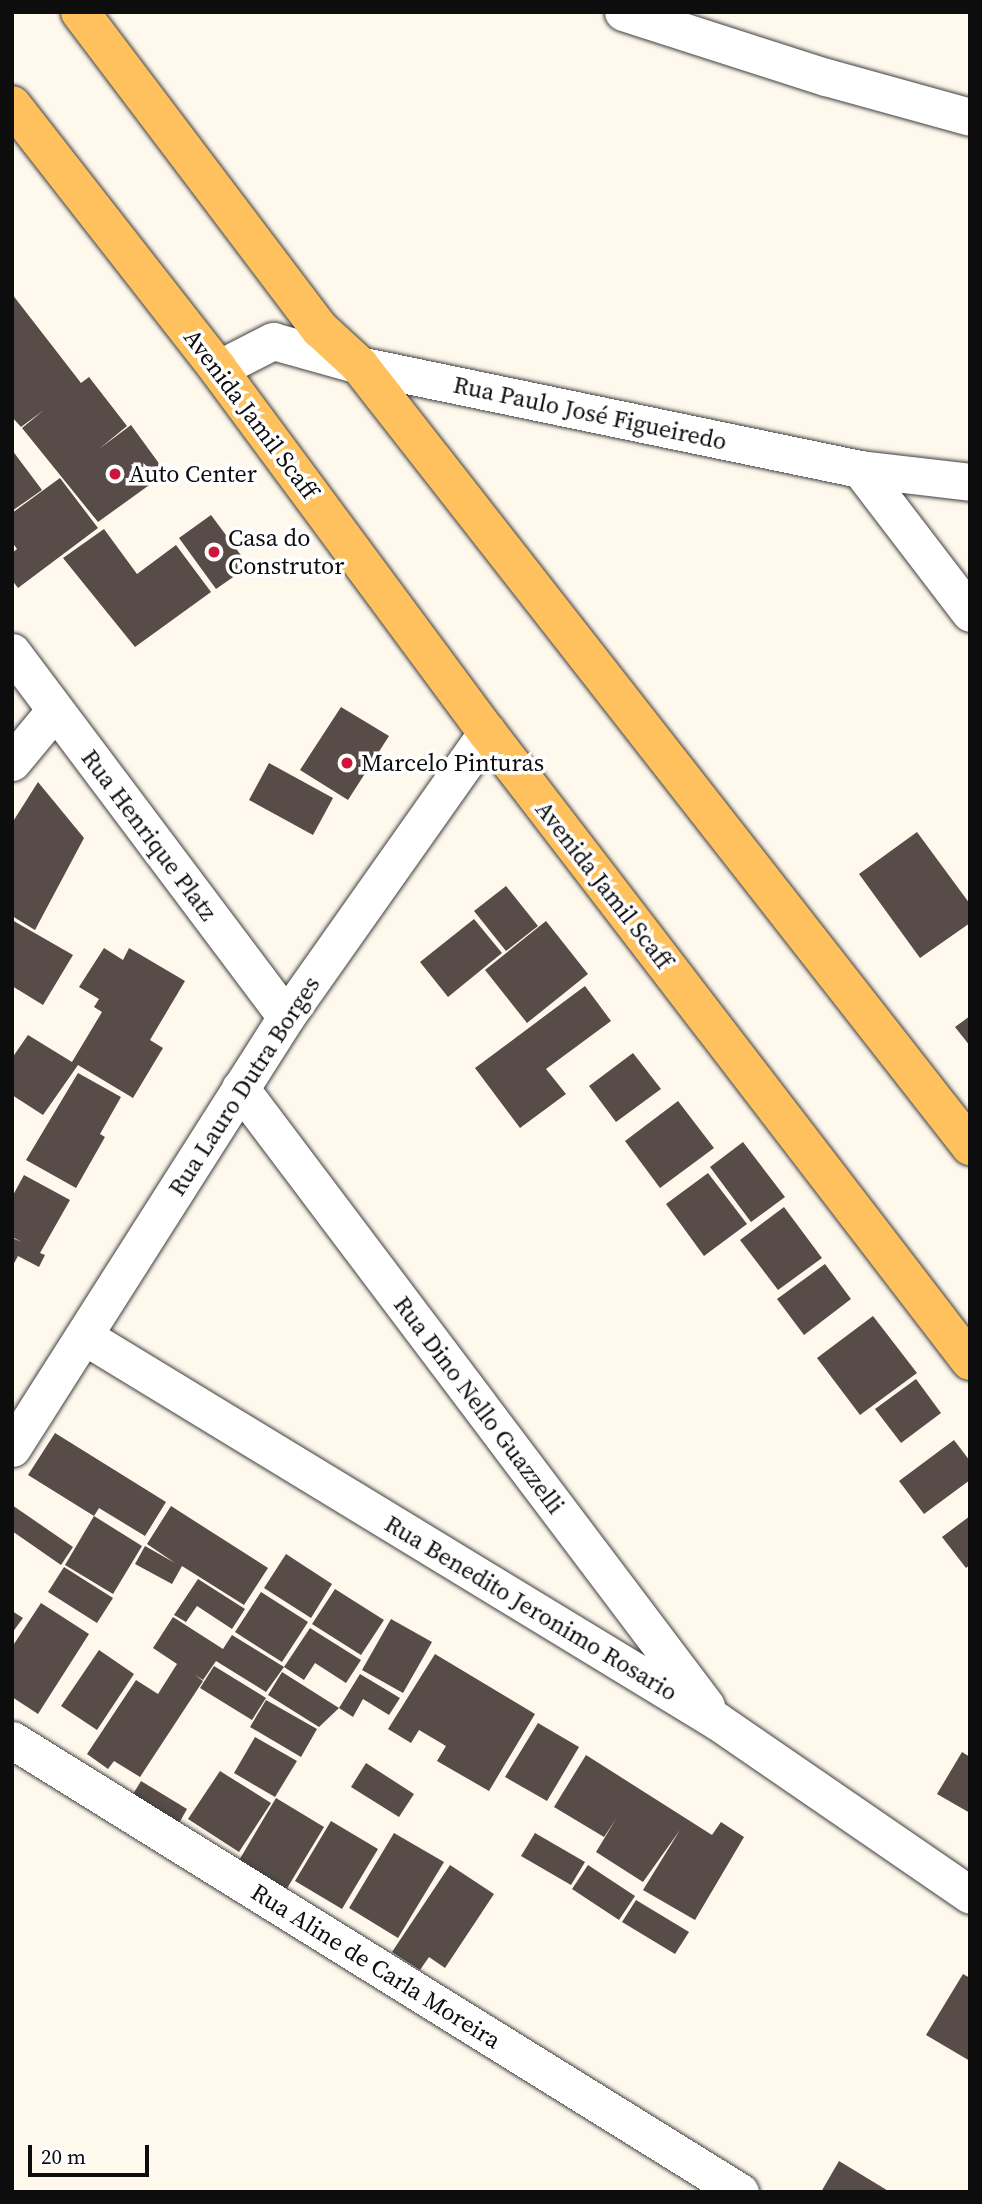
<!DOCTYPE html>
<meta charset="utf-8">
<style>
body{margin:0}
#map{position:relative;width:982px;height:2204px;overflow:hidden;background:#fff9ed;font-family:"Source Serif 4",serif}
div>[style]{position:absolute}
.building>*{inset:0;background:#574c48}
.roads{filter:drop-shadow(0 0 2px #404040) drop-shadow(0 0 2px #404040)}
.street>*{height:37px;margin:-18.5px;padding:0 18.5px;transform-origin:18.5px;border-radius:18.5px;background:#fff}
.primary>*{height:38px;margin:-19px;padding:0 19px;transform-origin:19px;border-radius:19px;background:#ffc15d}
.dots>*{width:19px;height:19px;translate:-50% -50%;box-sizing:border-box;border:4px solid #fff;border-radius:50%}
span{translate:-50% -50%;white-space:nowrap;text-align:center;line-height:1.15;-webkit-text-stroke:7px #fff;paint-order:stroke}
.street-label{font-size:24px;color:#0d0d0d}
.poi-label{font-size:24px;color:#0d0d0d}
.left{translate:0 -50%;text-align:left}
.frame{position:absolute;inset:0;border:14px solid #0d0d0d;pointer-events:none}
.scale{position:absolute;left:28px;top:2145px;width:121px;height:32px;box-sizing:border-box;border:4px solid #0d0d0d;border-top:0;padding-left:9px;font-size:21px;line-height:24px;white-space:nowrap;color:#0d0d0d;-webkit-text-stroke:5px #fff;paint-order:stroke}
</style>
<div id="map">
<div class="building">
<div style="clip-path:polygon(12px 294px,81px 383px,89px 377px,127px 426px,99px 449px,131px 425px,166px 473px,98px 522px,22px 428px,44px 410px,21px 427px,12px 417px)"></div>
<div style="clip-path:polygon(12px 450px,42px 490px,12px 511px)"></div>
<div style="clip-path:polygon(60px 478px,98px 528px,18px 588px,12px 580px,12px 553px,17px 549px,12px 542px,12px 513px)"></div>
<div style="clip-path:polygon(211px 515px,249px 566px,216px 589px,179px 538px)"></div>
<div style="clip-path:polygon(104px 529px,137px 574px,176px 545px,211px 592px,135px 647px,63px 558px)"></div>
<div style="clip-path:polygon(341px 707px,389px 736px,348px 800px,300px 770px)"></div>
<div style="clip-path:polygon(269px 763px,333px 798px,313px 835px,249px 800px)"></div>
<div style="clip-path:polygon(38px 782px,84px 838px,35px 930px,12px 916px,12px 823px)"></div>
<div style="clip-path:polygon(917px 832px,970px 904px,970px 923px,920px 958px,859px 874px)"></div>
<div style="clip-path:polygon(506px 886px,538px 926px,506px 951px,474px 911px)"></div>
<div style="clip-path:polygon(474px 919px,502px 953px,448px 997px,420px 962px)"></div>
<div style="clip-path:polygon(12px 920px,73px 955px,43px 1005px,12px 986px)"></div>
<div style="clip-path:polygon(546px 921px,588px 974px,527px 1023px,485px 970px)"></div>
<div style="clip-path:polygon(104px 948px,123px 960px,129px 948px,185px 981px,150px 1040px,163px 1048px,133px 1098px,78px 1065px,43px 1115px,12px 1095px,12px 1058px,28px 1035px,72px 1062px,102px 1012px,94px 1007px,99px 999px,79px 987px)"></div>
<div style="clip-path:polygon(585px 986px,611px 1021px,546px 1069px,566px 1094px,520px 1128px,475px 1068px)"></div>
<div style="clip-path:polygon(970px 1016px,970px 1046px,955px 1027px)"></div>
<div style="clip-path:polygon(633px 1053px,661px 1089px,616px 1122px,589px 1086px)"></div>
<div style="clip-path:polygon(78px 1073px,121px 1097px,100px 1134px,105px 1137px,76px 1188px,26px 1160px)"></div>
<div style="clip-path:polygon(678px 1101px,714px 1148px,660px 1188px,625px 1141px)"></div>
<div style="clip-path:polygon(743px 1142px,785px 1197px,751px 1222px,710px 1167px)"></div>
<div style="clip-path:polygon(708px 1173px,747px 1224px,704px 1256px,666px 1204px)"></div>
<div style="clip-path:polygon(24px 1175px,70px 1200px,40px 1253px,45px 1255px,39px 1267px,18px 1256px,12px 1267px,12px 1238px,22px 1242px,12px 1237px,12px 1197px)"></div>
<div style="clip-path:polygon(784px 1207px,822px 1258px,778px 1290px,740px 1240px)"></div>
<div style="clip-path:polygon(825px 1264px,851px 1299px,804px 1335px,777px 1299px)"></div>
<div style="clip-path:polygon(873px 1316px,917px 1373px,860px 1415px,817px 1358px)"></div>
<div style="clip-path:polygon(916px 1379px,941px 1413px,901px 1443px,875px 1409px)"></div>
<div style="clip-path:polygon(55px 1433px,166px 1502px,145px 1536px,99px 1508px,94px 1516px,28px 1475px)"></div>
<div style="clip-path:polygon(954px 1440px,970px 1461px,970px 1480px,924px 1514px,899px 1481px)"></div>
<div style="clip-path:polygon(12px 1505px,73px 1547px,61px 1565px,12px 1531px)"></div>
<div style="clip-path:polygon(171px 1506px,268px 1568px,244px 1605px,182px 1566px,172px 1584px,135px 1564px,145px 1546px,175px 1563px,147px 1544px)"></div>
<div style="clip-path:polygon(94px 1516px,142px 1546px,113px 1594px,65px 1565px)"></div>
<div style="clip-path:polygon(970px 1516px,970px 1565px,966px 1568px,942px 1537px)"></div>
<div style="clip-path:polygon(286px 1554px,332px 1584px,311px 1618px,264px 1588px)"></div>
<div style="clip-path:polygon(64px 1567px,113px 1598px,97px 1623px,48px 1592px)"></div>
<div style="clip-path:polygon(198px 1579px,245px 1609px,232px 1629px,197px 1606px,186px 1622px,174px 1615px)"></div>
<div style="clip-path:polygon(335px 1589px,384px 1620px,361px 1655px,312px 1624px)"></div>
<div style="clip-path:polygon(261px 1592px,308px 1622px,282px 1662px,235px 1632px)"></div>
<div style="clip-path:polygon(41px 1603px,89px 1634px,38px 1714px,12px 1697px,12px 1647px)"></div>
<div style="clip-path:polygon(12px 1611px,23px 1618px,12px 1633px)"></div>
<div style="clip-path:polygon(173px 1617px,223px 1649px,232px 1635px,284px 1667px,310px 1628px,361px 1660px,346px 1683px,315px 1663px,304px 1680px,284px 1667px,266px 1692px,216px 1661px,203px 1680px,195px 1675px,203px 1681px,140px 1777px,114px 1761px,108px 1769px,87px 1754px,136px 1680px,158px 1694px,177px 1664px,153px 1648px)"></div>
<div style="clip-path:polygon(391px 1619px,432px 1642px,403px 1693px,362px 1670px)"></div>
<div style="clip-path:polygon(99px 1650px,134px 1674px,97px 1730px,61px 1706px)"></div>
<div style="clip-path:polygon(435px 1654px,535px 1714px,489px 1791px,437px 1761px,446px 1746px,419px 1730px,411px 1743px,388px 1729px)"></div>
<div style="clip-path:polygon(214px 1666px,266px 1698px,252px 1720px,200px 1688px)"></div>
<div style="clip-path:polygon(282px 1672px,339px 1708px,360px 1674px,400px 1698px,389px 1715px,363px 1699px,353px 1717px,339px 1708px,319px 1727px,268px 1695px)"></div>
<div style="clip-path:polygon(266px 1700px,317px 1729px,301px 1757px,250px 1727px)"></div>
<div style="clip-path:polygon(538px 1723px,579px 1747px,547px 1801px,505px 1777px)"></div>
<div style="clip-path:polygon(255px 1737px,297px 1761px,275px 1797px,234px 1773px)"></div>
<div style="clip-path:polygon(962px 1752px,970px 1757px,970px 1813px,937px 1794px)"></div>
<div style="clip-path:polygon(586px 1755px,712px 1835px,721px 1822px,744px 1837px,695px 1920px,643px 1890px,680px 1830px,643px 1882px,596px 1852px,616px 1819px,604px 1837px,554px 1807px)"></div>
<div style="clip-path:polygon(366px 1763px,414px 1794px,399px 1817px,351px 1787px)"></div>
<div style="clip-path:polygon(220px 1771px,271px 1803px,239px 1852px,188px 1819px)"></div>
<div style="clip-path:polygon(141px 1781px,187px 1809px,174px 1832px,127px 1804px)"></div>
<div style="clip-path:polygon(276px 1798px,324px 1827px,286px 1890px,238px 1862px)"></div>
<div style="clip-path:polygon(331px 1821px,378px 1849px,342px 1909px,295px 1881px)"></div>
<div style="clip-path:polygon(394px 1833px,444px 1862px,398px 1938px,349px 1908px)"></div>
<div style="clip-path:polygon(535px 1833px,585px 1862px,571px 1885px,521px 1856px)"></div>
<div style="clip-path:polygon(450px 1865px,494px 1894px,445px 1968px,429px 1957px,420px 1970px,392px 1952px)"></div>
<div style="clip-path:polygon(588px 1865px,635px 1896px,619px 1920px,572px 1889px)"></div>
<div style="clip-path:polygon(636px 1900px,689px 1932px,675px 1954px,622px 1922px)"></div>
<div style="clip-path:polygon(963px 1974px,970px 1978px,970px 2061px,926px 2035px)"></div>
<div style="clip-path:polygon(839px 2161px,890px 2192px,821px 2192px)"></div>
</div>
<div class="roads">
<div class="street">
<div style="left:623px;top:12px;width:213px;rotate:17.8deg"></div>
<div style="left:826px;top:77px;width:149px;rotate:15.5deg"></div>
<div style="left:218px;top:369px;width:62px;rotate:-27deg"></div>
<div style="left:273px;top:341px;width:89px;rotate:15.6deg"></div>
<div style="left:359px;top:365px;width:512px;rotate:11.73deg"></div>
<div style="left:860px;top:469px;width:111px;rotate:6.7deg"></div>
<div style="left:860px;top:469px;width:181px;rotate:52.6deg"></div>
<div style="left:12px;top:652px;width:456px;rotate:53.1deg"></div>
<div style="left:12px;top:762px;width:67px;rotate:-50.4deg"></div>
<div style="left:240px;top:1088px;width:774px;rotate:52.98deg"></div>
<div style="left:84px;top:1336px;width:741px;rotate:31.31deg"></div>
<div style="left:717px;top:1721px;width:307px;rotate:34.5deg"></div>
<div style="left:12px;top:1448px;width:511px;rotate:-57.55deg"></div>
<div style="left:286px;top:1017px;width:349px;rotate:-54.8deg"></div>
<div style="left:12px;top:1740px;width:857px;rotate:31.84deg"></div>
</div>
<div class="primary">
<div style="left:80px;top:12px;width:398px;rotate:52.9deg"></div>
<div style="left:320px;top:329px;width:53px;rotate:42.7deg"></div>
<div style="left:359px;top:365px;width:992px;rotate:51.96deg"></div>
<div style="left:12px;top:105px;width:335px;rotate:52deg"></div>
<div style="left:218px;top:369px;width:452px;rotate:53.5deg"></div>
<div style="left:487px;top:732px;width:793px;rotate:52.48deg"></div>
</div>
</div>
<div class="dots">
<div style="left:115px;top:474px;background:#ca1739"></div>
<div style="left:214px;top:552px;background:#ca1739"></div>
<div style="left:347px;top:763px;background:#ca1739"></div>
</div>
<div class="street-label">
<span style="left:590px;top:413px;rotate:12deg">Rua Paulo José Figueiredo</span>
<span style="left:251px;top:414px;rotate:53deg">Avenida Jamil Scaff</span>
<span style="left:149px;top:835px;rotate:53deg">Rua Henrique Platz</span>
<span style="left:604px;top:885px;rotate:52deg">Avenida Jamil Scaff</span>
<span style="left:244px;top:1086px;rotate:-57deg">Rua Lauro Dutra Borges</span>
<span style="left:479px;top:1405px;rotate:53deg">Rua Dino Nello Guazzelli</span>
<span style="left:531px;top:1608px;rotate:31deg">Rua Benedito Jeronimo Rosario</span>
<span style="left:376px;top:1966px;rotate:32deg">Rua Aline de Carla Moreira</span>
</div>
<div class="poi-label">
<span class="left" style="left:129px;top:474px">Auto Center</span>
<span class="left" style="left:228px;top:552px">Casa do<br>Construtor</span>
<span class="left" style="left:361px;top:763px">Marcelo Pinturas</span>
</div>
<div class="frame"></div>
<div class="scale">20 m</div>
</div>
